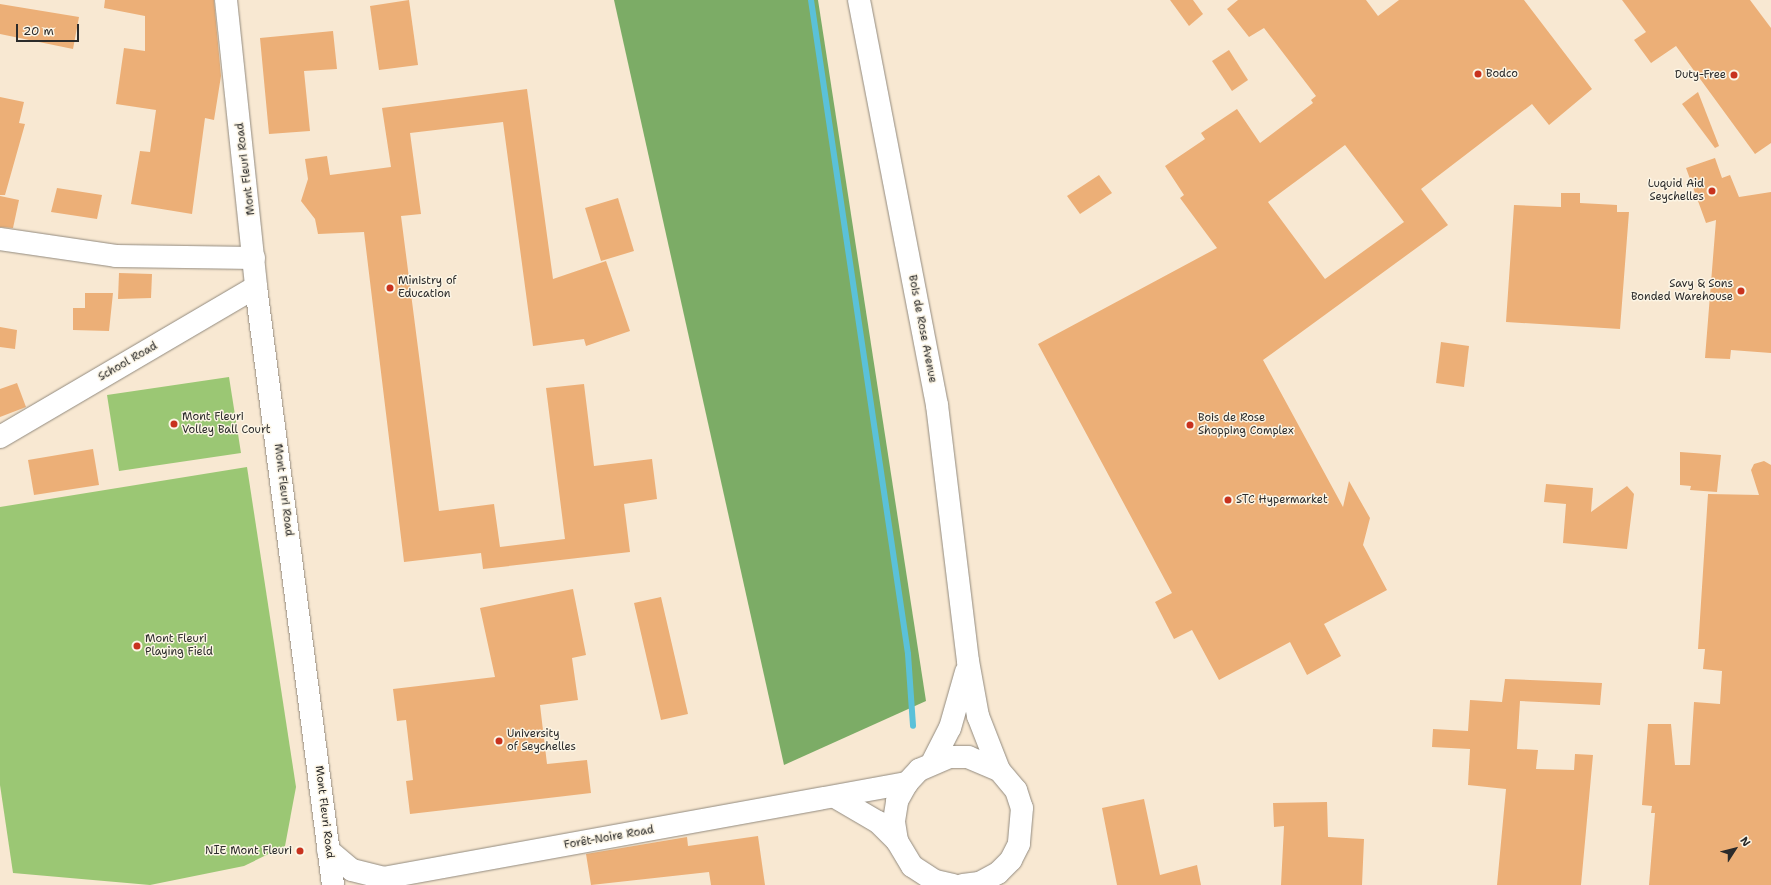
<!DOCTYPE html>
<meta charset="utf-8">
<style>
body{margin:0}
#map{position:relative;width:1771px;height:885px;overflow:hidden;background:#f8e8d2;font-family:"Shantell Sans",sans-serif}
div>[style]{position:absolute}
.green>*{inset:0;background:#9bc774}
.forest>*{inset:0;background:#7cac66}
.stream>*{height:6px;margin:-3px;padding:0 3px;transform-origin:3px;border-radius:3px;background:#5bc1d9}
.building>*{inset:0;background:#ecaf77}
.roads{filter:drop-shadow(0 0 1px #928a7e) drop-shadow(0 0 1px #928a7e)}
.street>*{height:22px;margin:-11px;padding:0 11px;transform-origin:11px;border-radius:11px;background:#fff}
.secondary>*{height:22px;margin:-11px;padding:0 11px;transform-origin:11px;border-radius:11px;background:#fff}
.primary>*{height:22px;margin:-11px;padding:0 11px;transform-origin:11px;border-radius:11px;background:#fff}
.dots>*{width:11px;height:11px;translate:-50% -50%;box-sizing:border-box;border:2px solid #fcf5e5;border-radius:50%}
span{translate:-50% -50%;white-space:nowrap;text-align:center;line-height:1.15;-webkit-text-stroke:3px #fcf5e5;paint-order:stroke}
.poi-label{font-size:11px;color:#2b2b2b}
.left{translate:0 -50%;text-align:left}
.right{translate:-100% -50%;text-align:right}
.street-label{font-size:11px;color:#2b2b2b}
.north{position:absolute;left:1715px;top:829px;width:40px;height:40px;-webkit-text-stroke:3px #fcf5e5;paint-order:stroke;rotate:54deg;font-size:11px;font-weight:700;line-height:16px;text-align:center;color:#2b2b2b}
.north::after{content:'';display:block;margin:auto;width:14px;height:18px;background:#2b2b2b;clip-path:polygon(50% 0,100% 100%,50% 72%,0 100%)}
.scale{position:absolute;left:16px;top:24px;width:63px;height:18px;box-sizing:border-box;border:2px solid #2b2b2b;border-top:0;padding-left:5px;font-size:12px;line-height:14px;white-space:nowrap;color:#2b2b2b;-webkit-text-stroke:3px #fcf5e5;paint-order:stroke}
</style>
<div id="map">
<div class="green">
<div style="clip-path:polygon(229px 377px,241px 453px,119px 471px,107px 395px)"></div>
<div style="clip-path:polygon(247px 467px,296px 787px,285px 846px,244px 866px,150px 885px,13px 873px,0 785px,0 507px)"></div>
</div>
<div class="forest">
<div style="clip-path:polygon(614px 0,818px 0,926px 701px,784px 765px)"></div>
</div>
<div class="stream">
<div style="left:811px;top:0;width:661px;rotate:81.56deg"></div>
<div style="left:908px;top:654px;width:72px;rotate:86deg"></div>
</div>
<div class="building">
<div style="clip-path:polygon(105px 0,214px 0,221px 76px,214px 120px,205px 118px,192px 214px,131px 204px,140px 151px,150px 152px,156px 110px,116px 104px,124px 48px,145px 51px,145px 16px,104px 8px)"></div>
<div style="clip-path:polygon(409px 0,418px 65px,379px 70px,370px 6px)"></div>
<div style="clip-path:polygon(1170px 0,1193px 0,1203px 14px,1189px 26px)"></div>
<div style="clip-path:polygon(evenodd,1238px 0,1366px 0,1378px 16px,1399px 0,1524px 0,1592px 89px,1549px 125px,1532px 104px,1421px 189px,1448px 225px,1263px 360px,1343px 507px,1349px 481px,1370px 518px,1363px 545px,1387px 590px,1324px 624px,1341px 656px,1307px 675px,1290px 642px,1219px 680px,1192px 630px,1174px 639px,1155px 602px,1172px 593px,1038px 344px,1217px 248px,1180px 198px,1184px 195px,1165px 166px,1205px 139px,1201px 133px,1237px 109px,1260px 143px,1313px 103px,1311px 100px,1316px 96px,1264px 28px,1249px 37px,1227px 9px,1238px 0,1345px 145px,1404px 222px,1325px 279px,1268px 202px,1345px 145px)"></div>
<div style="clip-path:polygon(1622px 0,1750px 0,1771px 28px,1771px 143px,1755px 154px,1676px 46px,1651px 63px,1634px 40px,1646px 32px)"></div>
<div style="clip-path:polygon(0 4px,79px 17px,73px 49px,0 34px)"></div>
<div style="clip-path:polygon(333px 31px,337px 69px,304px 71px,310px 131px,269px 134px,260px 38px)"></div>
<div style="clip-path:polygon(1229px 50px,1248px 80px,1232px 91px,1212px 61px)"></div>
<div style="clip-path:polygon(527px 89px,553px 279px,606px 261px,630px 331px,586px 346px,584px 339px,533px 346px,503px 122px,410px 133px,421px 214px,401px 216px,439px 511px,494px 504px,500px 547px,565px 539px,546px 388px,584px 384px,594px 466px,652px 459px,657px 499px,624px 504px,630px 552px,483px 569px,481px 553px,404px 562px,364px 232px,318px 234px,315px 219px,301px 201px,308px 179px,305px 159px,327px 156px,330px 175px,391px 167px,382px 108px)"></div>
<div style="clip-path:polygon(1698px 92px,1719px 146px,1715px 148px,1682px 104px)"></div>
<div style="clip-path:polygon(0 97px,24px 102px,19px 123px,25px 124px,5px 195px,0 195px)"></div>
<div style="clip-path:polygon(1715px 158px,1722px 178px,1730px 175px,1739px 197px,1771px 192px,1771px 353px,1731px 350px,1730px 359px,1705px 358px,1716px 220px,1706px 223px,1686px 168px)"></div>
<div style="clip-path:polygon(1099px 175px,1112px 193px,1080px 214px,1067px 196px)"></div>
<div style="clip-path:polygon(57px 188px,102px 195px,97px 219px,51px 212px)"></div>
<div style="clip-path:polygon(1561px 193px,1580px 193px,1580px 203px,1617px 205px,1617px 212px,1629px 212px,1620px 329px,1506px 322px,1514px 205px,1561px 207px)"></div>
<div style="clip-path:polygon(0 196px,19px 200px,13px 228px,0 227px)"></div>
<div style="clip-path:polygon(618px 198px,634px 251px,601px 261px,585px 208px)"></div>
<div style="clip-path:polygon(119px 273px,152px 274px,151px 298px,118px 299px)"></div>
<div style="clip-path:polygon(85px 293px,113px 293px,109px 331px,73px 330px,73px 308px,85px 308px)"></div>
<div style="clip-path:polygon(0 327px,17px 330px,15px 349px,0 347px)"></div>
<div style="clip-path:polygon(1441px 342px,1469px 346px,1464px 387px,1436px 383px)"></div>
<div style="clip-path:polygon(17px 383px,26px 407px,0 417px,0 389px)"></div>
<div style="clip-path:polygon(93px 449px,99px 485px,34px 495px,28px 460px)"></div>
<div style="clip-path:polygon(1680px 452px,1721px 455px,1717px 492px,1690px 490px,1691px 486px,1680px 485px)"></div>
<div style="clip-path:polygon(1764px 461px,1771px 465px,1771px 885px,1649px 885px,1655px 813px,1651px 813px,1652px 806px,1642px 805px,1648px 724px,1671px 724px,1675px 765px,1690px 765px,1694px 702px,1720px 704px,1722px 671px,1703px 669px,1705px 649px,1698px 649px,1708px 494px,1759px 495px,1751px 470px,1754px 464px)"></div>
<div style="clip-path:polygon(1546px 484px,1593px 488px,1591px 512px,1627px 486px,1634px 494px,1627px 549px,1563px 543px,1566px 504px,1544px 502px)"></div>
<div style="clip-path:polygon(573px 589px,586px 655px,572px 658px,578px 700px,540px 705px,547px 764px,587px 760px,591px 793px,410px 814px,406px 781px,413px 780px,406px 720px,397px 721px,393px 689px,495px 677px,480px 608px)"></div>
<div style="clip-path:polygon(661px 597px,688px 714px,661px 720px,634px 603px)"></div>
<div style="clip-path:polygon(1505px 679px,1602px 683px,1600px 705px,1520px 701px,1517px 749px,1538px 750px,1536px 769px,1574px 770px,1575px 754px,1593px 755px,1581px 885px,1497px 885px,1506px 789px,1468px 785px,1470px 749px,1432px 747px,1433px 729px,1468px 731px,1470px 700px,1502px 702px)"></div>
<div style="clip-path:polygon(1144px 799px,1160px 875px,1197px 865px,1201px 885px,1117px 885px,1102px 808px)"></div>
<div style="clip-path:polygon(1327px 802px,1328px 837px,1364px 839px,1362px 885px,1281px 885px,1284px 826px,1274px 827px,1273px 803px)"></div>
<div style="clip-path:polygon(758px 836px,765px 885px,711px 885px,709px 872px,591px 885px,586px 854px,687px 837px,688px 846px)"></div>
</div>
<div class="roads">
<div class="street">
<div style="left:0;top:239px;width:117px;rotate:8.3deg"></div>
<div style="left:116px;top:256px;width:138px;rotate:0.8deg"></div>
<div style="left:0;top:437px;width:297px;rotate:-30.4deg"></div>
</div>
<div class="secondary">
<div style="left:226px;top:0;width:289px;rotate:84deg"></div>
<div style="left:256px;top:287px;width:603px;rotate:82.66deg"></div>
<div style="left:835px;top:797px;width:50px;rotate:30.2deg"></div>
<div style="left:878px;top:822px;width:27px;rotate:45deg"></div>
<div style="left:328px;top:850px;width:31px;rotate:40deg"></div>
<div style="left:352px;top:870px;width:32px;rotate:14deg"></div>
<div style="left:383px;top:878px;width:533px;rotate:-10.28deg"></div>
</div>
<div class="primary">
<div style="left:859px;top:0;width:412px;rotate:79.1deg"></div>
<div style="left:937px;top:405px;width:258px;rotate:83.1deg"></div>
<div style="left:968px;top:661px;width:56px;rotate:79.7deg"></div>
<div style="left:978px;top:716px;width:58px;rotate:68.7deg"></div>
<div style="left:933px;top:761px;width:37px;rotate:-63deg"></div>
<div style="left:950px;top:728px;width:58px;rotate:-74.1deg"></div>
<div style="left:953px;top:885px;width:18px;rotate:-167deg"></div>
<div style="left:935px;top:881px;width:27px;rotate:-147deg"></div>
<div style="left:912px;top:866px;width:29px;rotate:-121deg"></div>
<div style="left:897px;top:841px;width:20px;rotate:-99deg"></div>
<div style="left:894px;top:821px;width:20px;rotate:-81deg"></div>
<div style="left:897px;top:801px;width:21px;rotate:-61deg"></div>
<div style="left:907px;top:783px;width:18px;rotate:-47deg"></div>
<div style="left:919px;top:770px;width:34px;rotate:-23deg"></div>
<div style="left:950px;top:757px;width:18px"></div>
<div style="left:968px;top:757px;width:34px;rotate:23deg"></div>
<div style="left:999px;top:770px;width:26px;rotate:50deg"></div>
<div style="left:1016px;top:790px;width:19px;rotate:72deg"></div>
<div style="left:1022px;top:808px;width:36px;rotate:95deg"></div>
<div style="left:1019px;top:844px;width:18px;rotate:117deg"></div>
<div style="left:1011px;top:860px;width:18px;rotate:135deg"></div>
<div style="left:998px;top:873px;width:21px;rotate:152deg"></div>
<div style="left:979px;top:883px;width:16px;rotate:173deg"></div>
</div>
</div>
<div class="dots">
<div style="left:1478px;top:74px;background:#c8321e"></div>
<div style="left:1734px;top:75px;background:#c8321e"></div>
<div style="left:1712px;top:191px;background:#c8321e"></div>
<div style="left:390px;top:288px;background:#c8321e"></div>
<div style="left:1741px;top:291px;background:#c8321e"></div>
<div style="left:174px;top:424px;background:#c8321e"></div>
<div style="left:1190px;top:425px;background:#c8321e"></div>
<div style="left:1228px;top:500px;background:#c8321e"></div>
<div style="left:137px;top:646px;background:#c8321e"></div>
<div style="left:499px;top:741px;background:#c8321e"></div>
<div style="left:300px;top:851px;background:#c8321e"></div>
</div>
<div class="poi-label">
<span class="left" style="left:1486px;top:74px">Bodco</span>
<span class="right" style="left:1726px;top:75px">Duty-Free</span>
<span class="right" style="left:1704px;top:191px">Luquid Aid<br>Seychelles</span>
<span class="left" style="left:398px;top:288px">Ministry of<br>Education</span>
<span class="right" style="left:1733px;top:291px">Savy &amp; Sons<br>Bonded Warehouse</span>
<span class="left" style="left:182px;top:424px">Mont Fleuri<br>Volley Ball Court</span>
<span class="left" style="left:1198px;top:425px">Bois de Rose<br>Shopping Complex</span>
<span class="left" style="left:1236px;top:500px">STC Hypermarket</span>
<span class="left" style="left:145px;top:646px">Mont Fleuri<br>Playing Field</span>
<span class="left" style="left:507px;top:741px">University<br>of Seychelles</span>
<span class="right" style="left:292px;top:851px">NIE Mont Fleuri</span>
</div>
<div class="street-label">
<span style="left:246px;top:169px;rotate:-97deg">Mont Fleuri Road</span>
<span style="left:922px;top:329px;rotate:79deg">Bois de Rose Avenue</span>
<span style="left:128px;top:362px;rotate:-30deg">School Road</span>
<span style="left:283px;top:490px;rotate:83deg">Mont Fleuri Road</span>
<span style="left:324px;top:812px;rotate:83deg">Mont Fleuri Road</span>
<span style="left:609px;top:838px;rotate:-10deg">Forêt-Noire Road</span>
</div>
<div class="north">N</div>
<div class="scale">20 m</div>
</div>
